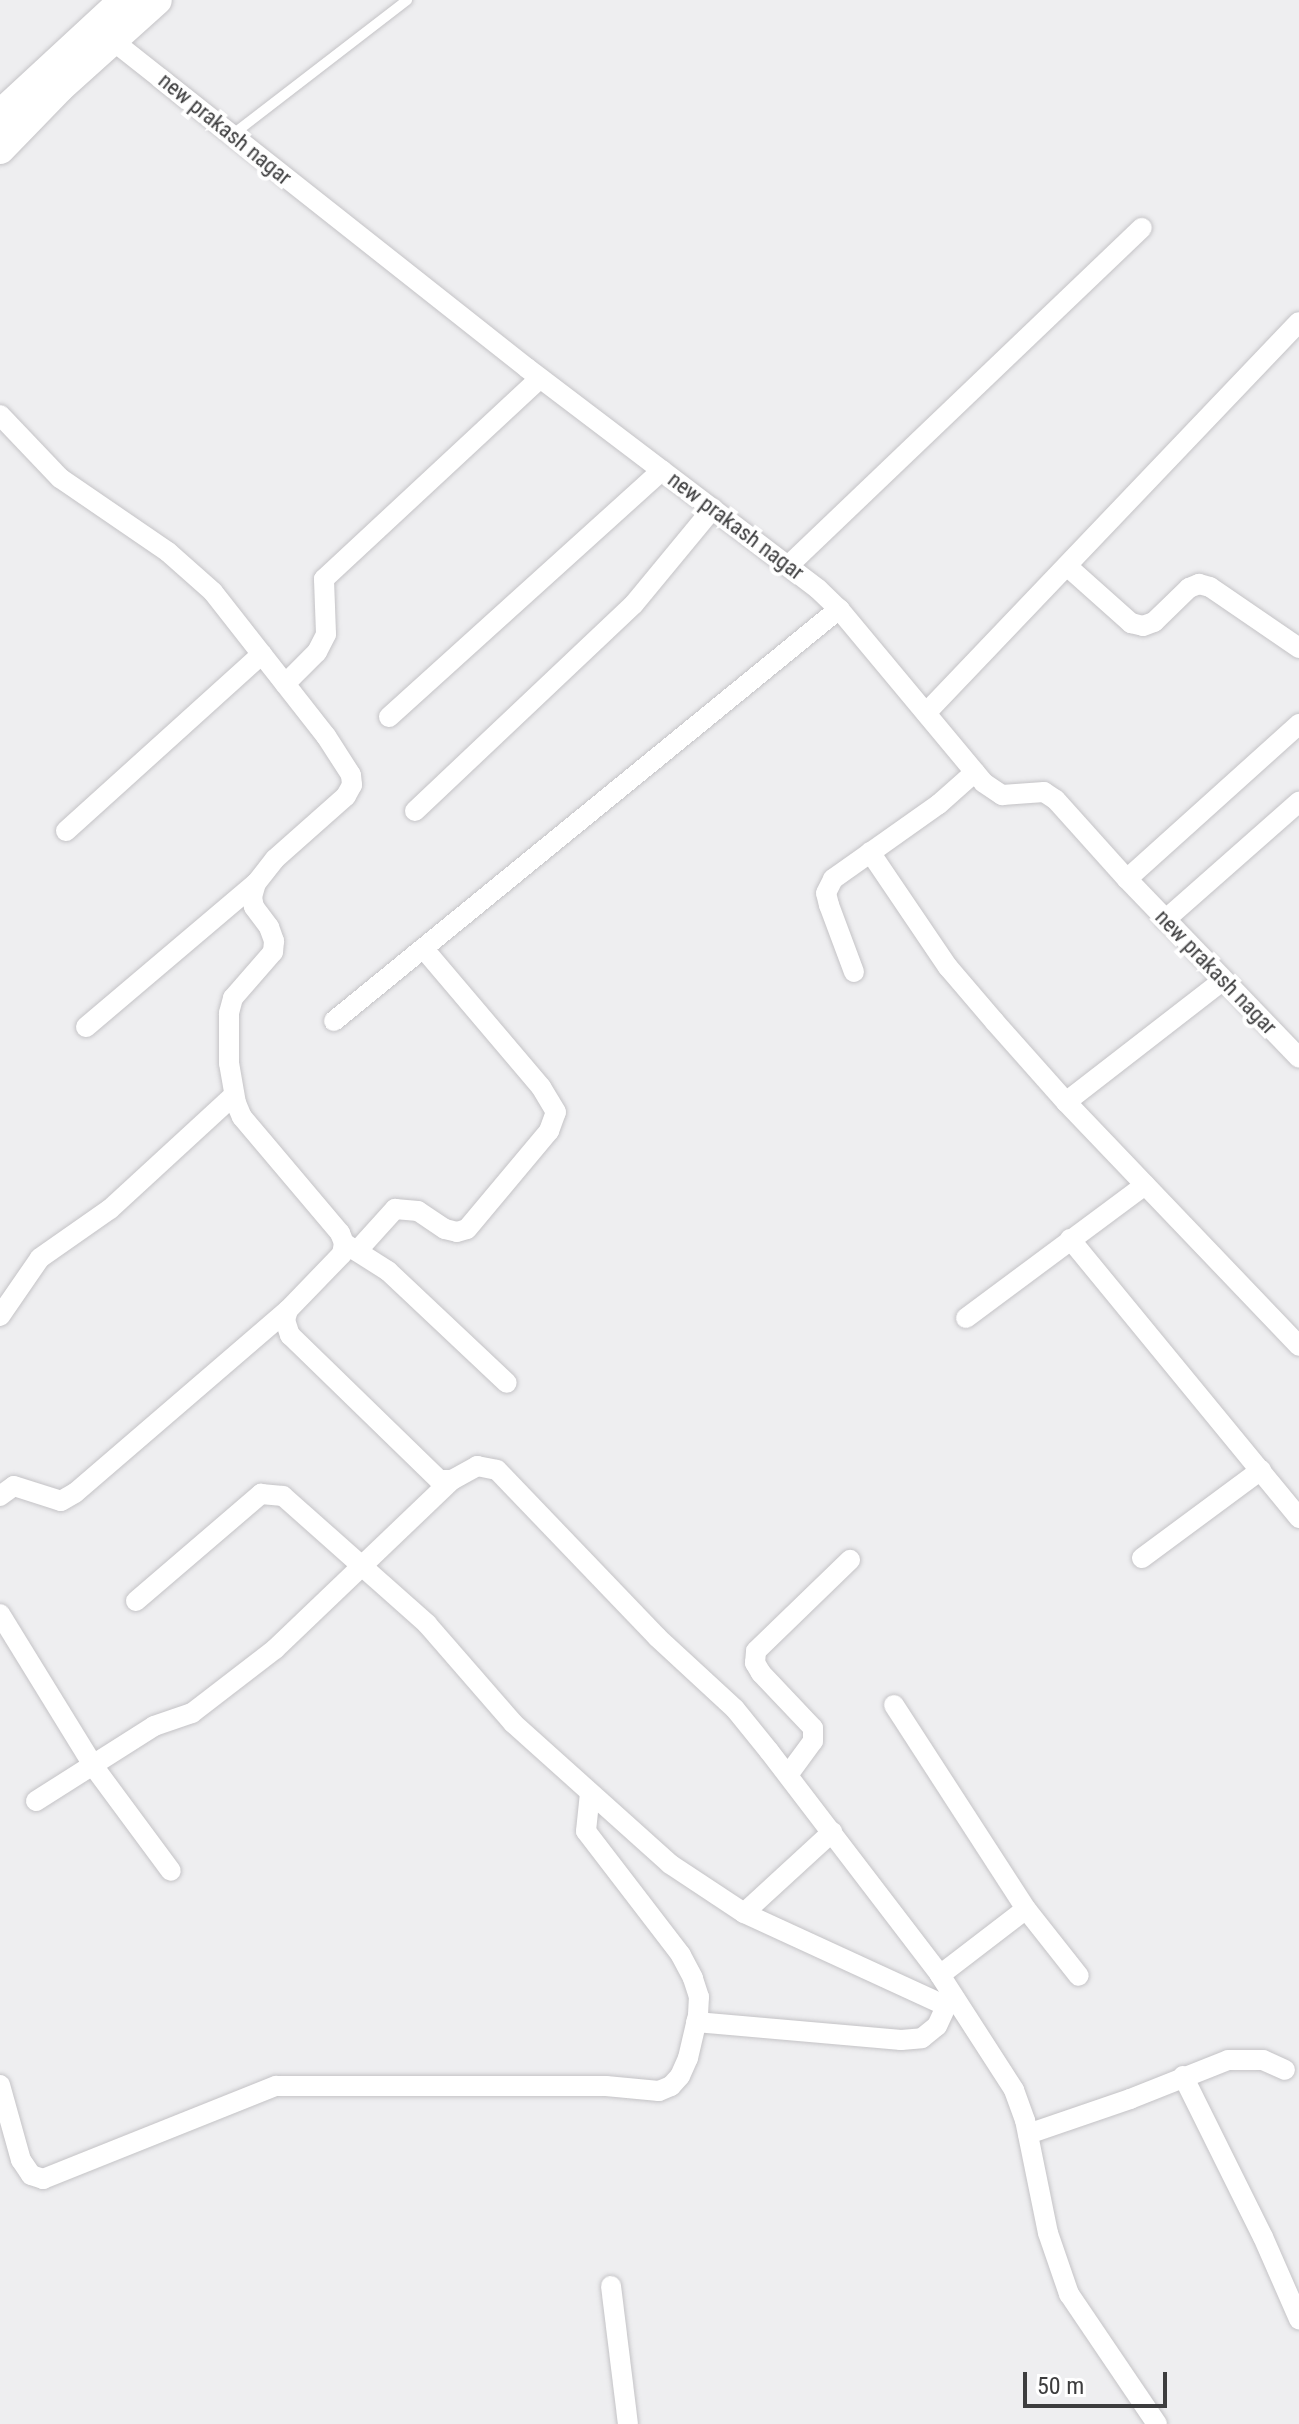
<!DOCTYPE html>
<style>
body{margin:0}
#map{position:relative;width:1299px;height:2424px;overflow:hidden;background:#eeeef0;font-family:"Roboto Condensed",sans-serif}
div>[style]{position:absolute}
.roads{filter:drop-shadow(0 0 2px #c4c3c6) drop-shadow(0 0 2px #c4c3c6)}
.service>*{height:10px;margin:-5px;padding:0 5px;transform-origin:5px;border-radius:5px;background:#fff}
.minor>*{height:20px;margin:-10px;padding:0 10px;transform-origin:10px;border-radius:10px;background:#fff}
.secondary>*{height:30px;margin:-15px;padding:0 15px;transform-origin:15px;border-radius:15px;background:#fff}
span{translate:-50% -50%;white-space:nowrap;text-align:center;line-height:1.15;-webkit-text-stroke:8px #fff;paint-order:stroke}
.street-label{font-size:22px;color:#3d3d3e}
.scale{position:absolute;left:1023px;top:2372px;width:144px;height:36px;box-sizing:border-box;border:4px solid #3d3d3e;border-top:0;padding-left:10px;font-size:24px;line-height:28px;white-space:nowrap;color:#3d3d3e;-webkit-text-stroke:6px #fff;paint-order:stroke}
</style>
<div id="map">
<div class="roads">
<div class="service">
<div style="left:232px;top:135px;width:221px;rotate:-37.6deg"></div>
</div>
<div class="minor">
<div style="left:112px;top:40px;width:529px;rotate:38.32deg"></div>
<div style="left:527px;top:368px;width:365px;rotate:37.2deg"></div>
<div style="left:818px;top:589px;width:29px;rotate:44deg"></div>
<div style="left:839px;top:609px;width:226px;rotate:50.2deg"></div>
<div style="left:984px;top:783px;width:22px;rotate:34deg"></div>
<div style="left:1002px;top:795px;width:42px;rotate:-4.1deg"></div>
<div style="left:1044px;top:792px;width:14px;rotate:34deg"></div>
<div style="left:1056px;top:800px;width:106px;rotate:48.1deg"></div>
<div style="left:1127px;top:879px;width:248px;rotate:46.1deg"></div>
<div style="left:0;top:415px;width:87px;rotate:46.4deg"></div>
<div style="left:60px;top:478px;width:131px;rotate:34.4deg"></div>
<div style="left:168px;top:552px;width:60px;rotate:41.6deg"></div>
<div style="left:213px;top:592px;width:183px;rotate:51.9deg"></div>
<div style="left:326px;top:736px;width:46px;rotate:57.3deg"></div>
<div style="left:351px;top:775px;width:10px;rotate:84deg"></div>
<div style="left:352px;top:785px;width:13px;rotate:119deg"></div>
<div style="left:346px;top:796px;width:95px;rotate:138.4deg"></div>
<div style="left:275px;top:859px;width:31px;rotate:128deg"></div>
<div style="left:256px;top:883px;width:15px;rotate:106deg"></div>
<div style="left:252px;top:897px;width:10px;rotate:79deg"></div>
<div style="left:254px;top:907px;width:25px;rotate:53deg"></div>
<div style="left:269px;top:927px;width:15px;rotate:70deg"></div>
<div style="left:274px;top:941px;width:11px;rotate:95deg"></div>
<div style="left:273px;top:952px;width:61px;rotate:131deg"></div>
<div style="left:233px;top:998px;width:16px;rotate:105deg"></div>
<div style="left:229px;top:1013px;width:50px;rotate:90deg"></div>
<div style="left:229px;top:1063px;width:41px;rotate:80.1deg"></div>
<div style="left:236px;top:1103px;width:15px;rotate:67deg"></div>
<div style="left:242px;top:1117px;width:152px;rotate:49.8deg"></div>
<div style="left:340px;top:1233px;width:11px;rotate:68deg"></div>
<div style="left:344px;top:1243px;width:11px;rotate:100deg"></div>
<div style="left:342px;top:1254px;width:78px;rotate:134deg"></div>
<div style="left:288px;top:1310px;width:10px;rotate:107deg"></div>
<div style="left:285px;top:1320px;width:16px;rotate:72deg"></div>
<div style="left:290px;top:1335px;width:208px;rotate:44.2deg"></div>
<div style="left:439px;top:1480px;width:13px"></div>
<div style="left:452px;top:1480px;width:29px;rotate:-29deg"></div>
<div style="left:477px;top:1466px;width:20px;rotate:11deg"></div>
<div style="left:497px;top:1470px;width:231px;rotate:46.2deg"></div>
<div style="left:657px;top:1637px;width:106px;rotate:42.7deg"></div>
<div style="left:735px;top:1709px;width:54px;rotate:51deg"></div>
<div style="left:769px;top:1751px;width:282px;rotate:52.6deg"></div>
<div style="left:940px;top:1975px;width:137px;rotate:57.2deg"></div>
<div style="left:1014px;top:2090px;width:32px;rotate:70deg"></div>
<div style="left:1025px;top:2120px;width:115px;rotate:78.5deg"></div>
<div style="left:1048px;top:2233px;width:65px;rotate:71deg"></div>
<div style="left:1069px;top:2294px;width:157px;rotate:55.9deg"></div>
<div style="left:789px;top:565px;width:488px;rotate:-43.7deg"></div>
<div style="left:1067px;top:566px;width:86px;rotate:41.7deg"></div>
<div style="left:1131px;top:623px;width:12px;rotate:14deg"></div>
<div style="left:1143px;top:626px;width:12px;rotate:-20deg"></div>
<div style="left:1154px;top:622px;width:49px;rotate:-44.2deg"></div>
<div style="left:1189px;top:588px;width:11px;rotate:-22deg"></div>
<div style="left:1199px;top:584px;width:11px;rotate:15deg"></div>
<div style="left:1210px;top:587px;width:108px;rotate:34.4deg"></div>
<div style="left:285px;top:684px;width:45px;rotate:-45deg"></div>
<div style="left:317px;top:652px;width:20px;rotate:-63deg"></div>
<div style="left:326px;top:634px;width:55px;rotate:-92.1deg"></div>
<div style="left:324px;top:579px;width:295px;rotate:-42.9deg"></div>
<div style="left:926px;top:713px;width:540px;rotate:-46.35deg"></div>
<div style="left:389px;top:717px;width:368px;rotate:-42.1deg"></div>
<div style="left:415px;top:811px;width:301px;rotate:-43.4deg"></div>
<div style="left:634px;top:604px;width:124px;rotate:-50.5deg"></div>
<div style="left:66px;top:831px;width:264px;rotate:-42.1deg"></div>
<div style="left:870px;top:852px;width:139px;rotate:55.9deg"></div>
<div style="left:948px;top:967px;width:72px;rotate:49.5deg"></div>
<div style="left:995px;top:1022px;width:107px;rotate:48.4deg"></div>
<div style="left:1066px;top:1102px;width:337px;rotate:46.3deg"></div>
<div style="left:1127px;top:879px;width:232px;rotate:-42deg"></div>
<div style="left:1165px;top:920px;width:179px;rotate:-41.4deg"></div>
<div style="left:854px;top:972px;width:72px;rotate:-110.5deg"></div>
<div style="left:829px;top:905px;width:12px;rotate:-104deg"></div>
<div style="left:826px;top:893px;width:16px;rotate:-63deg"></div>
<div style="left:833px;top:879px;width:130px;rotate:-35.3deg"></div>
<div style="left:939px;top:804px;width:48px;rotate:-41.6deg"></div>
<div style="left:334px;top:1021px;width:652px;rotate:-39.21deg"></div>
<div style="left:86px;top:1027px;width:223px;rotate:-40.3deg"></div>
<div style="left:1066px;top:1102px;width:199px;rotate:-37.8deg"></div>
<div style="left:1070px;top:1239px;width:361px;rotate:50.6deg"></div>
<div style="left:347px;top:1245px;width:49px;rotate:32.4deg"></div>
<div style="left:388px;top:1271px;width:163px;rotate:43.3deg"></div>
<div style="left:357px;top:1251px;width:57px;rotate:-47.9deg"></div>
<div style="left:395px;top:1209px;width:23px;rotate:5deg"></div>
<div style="left:418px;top:1211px;width:32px;rotate:34deg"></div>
<div style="left:445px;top:1229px;width:12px;rotate:14deg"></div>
<div style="left:457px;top:1232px;width:10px;rotate:-17deg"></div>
<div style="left:467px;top:1229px;width:128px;rotate:-50.1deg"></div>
<div style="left:549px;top:1131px;width:20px;rotate:-70deg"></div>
<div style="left:556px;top:1112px;width:29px;rotate:-121deg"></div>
<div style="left:541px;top:1087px;width:182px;rotate:-130.3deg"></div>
<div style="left:0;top:1316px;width:70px;rotate:-55.4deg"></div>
<div style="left:40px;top:1258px;width:85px;rotate:-35deg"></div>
<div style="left:110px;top:1209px;width:168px;rotate:-42.6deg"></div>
<div style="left:966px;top:1318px;width:223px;rotate:-36.6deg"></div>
<div style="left:0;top:1496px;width:17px;rotate:-36deg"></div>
<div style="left:14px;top:1486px;width:49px;rotate:17.7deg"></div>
<div style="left:61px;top:1501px;width:16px;rotate:-30deg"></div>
<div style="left:75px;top:1493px;width:281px;rotate:-40.7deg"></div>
<div style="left:1142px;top:1558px;width:148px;rotate:-36.5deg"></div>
<div style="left:136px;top:1601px;width:165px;rotate:-40.6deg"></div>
<div style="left:261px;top:1494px;width:22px;rotate:5deg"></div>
<div style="left:283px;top:1496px;width:193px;rotate:41.6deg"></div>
<div style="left:427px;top:1624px;width:131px;rotate:49deg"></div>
<div style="left:513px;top:1723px;width:211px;rotate:41.9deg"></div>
<div style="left:670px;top:1864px;width:89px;rotate:33.5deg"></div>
<div style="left:744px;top:1913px;width:222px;rotate:24.7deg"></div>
<div style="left:0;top:1614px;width:180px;rotate:58.4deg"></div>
<div style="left:94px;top:1767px;width:129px;rotate:53.5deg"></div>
<div style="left:894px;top:1705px;width:243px;rotate:57.1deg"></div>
<div style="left:1026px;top:1909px;width:85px;rotate:51.7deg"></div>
<div style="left:788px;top:1775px;width:42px;rotate:-53.7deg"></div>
<div style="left:813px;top:1741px;width:13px;rotate:-90deg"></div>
<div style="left:813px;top:1728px;width:76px;rotate:-133.4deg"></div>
<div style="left:761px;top:1673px;width:12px;rotate:-121deg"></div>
<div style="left:755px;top:1663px;width:12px;rotate:-85deg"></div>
<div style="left:756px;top:1651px;width:131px;rotate:-44.1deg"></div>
<div style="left:36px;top:1801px;width:140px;rotate:-32.4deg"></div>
<div style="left:154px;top:1726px;width:40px;rotate:-18.9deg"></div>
<div style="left:192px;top:1713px;width:105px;rotate:-37.6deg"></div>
<div style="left:275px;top:1649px;width:245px;rotate:-43.7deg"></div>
<div style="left:744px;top:1913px;width:120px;rotate:-42.6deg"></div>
<div style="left:940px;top:1975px;width:108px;rotate:-37.5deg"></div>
<div style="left:696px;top:2022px;width:206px;rotate:5deg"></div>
<div style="left:901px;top:2040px;width:21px;rotate:-5deg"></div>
<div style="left:922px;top:2038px;width:19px;rotate:-39deg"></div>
<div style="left:937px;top:2026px;width:33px;rotate:-65deg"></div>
<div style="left:1183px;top:2076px;width:180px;rotate:63.6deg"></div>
<div style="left:1263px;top:2237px;width:90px;rotate:66.3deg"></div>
<div style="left:0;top:2085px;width:78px;rotate:74.4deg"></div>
<div style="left:21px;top:2160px;width:18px;rotate:56deg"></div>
<div style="left:31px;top:2175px;width:13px;rotate:18deg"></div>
<div style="left:43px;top:2179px;width:251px;rotate:-21.8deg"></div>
<div style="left:276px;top:2086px;width:330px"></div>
<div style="left:606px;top:2086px;width:53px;rotate:5.4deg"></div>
<div style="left:659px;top:2091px;width:13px;rotate:-23deg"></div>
<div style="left:671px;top:2086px;width:13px;rotate:-48deg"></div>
<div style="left:680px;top:2076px;width:20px;rotate:-66deg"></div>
<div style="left:688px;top:2058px;width:44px;rotate:-76.9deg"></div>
<div style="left:698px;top:2015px;width:18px;rotate:-87deg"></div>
<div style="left:699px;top:1997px;width:20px;rotate:-108deg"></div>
<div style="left:693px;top:1978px;width:26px;rotate:-118deg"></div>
<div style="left:681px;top:1955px;width:156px;rotate:-127.5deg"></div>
<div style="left:586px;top:1831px;width:38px;rotate:-84deg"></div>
<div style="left:1028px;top:2134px;width:108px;rotate:-18.9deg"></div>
<div style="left:1130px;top:2099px;width:105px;rotate:-21.7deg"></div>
<div style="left:1228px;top:2060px;width:35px"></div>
<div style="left:1263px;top:2060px;width:24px;rotate:24deg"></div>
<div style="left:611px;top:2286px;width:139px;rotate:83deg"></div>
</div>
<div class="secondary">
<div style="left:0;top:115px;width:169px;rotate:-42.8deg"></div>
<div style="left:0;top:149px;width:86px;rotate:-45.9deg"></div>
<div style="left:60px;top:87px;width:130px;rotate:-41.9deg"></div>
</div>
</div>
<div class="street-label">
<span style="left:225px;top:129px;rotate:39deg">new prakash nagar</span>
<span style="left:736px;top:526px;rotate:37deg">new prakash nagar</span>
<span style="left:1216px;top:972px;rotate:46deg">new prakash nagar</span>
</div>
<div class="scale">50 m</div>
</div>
